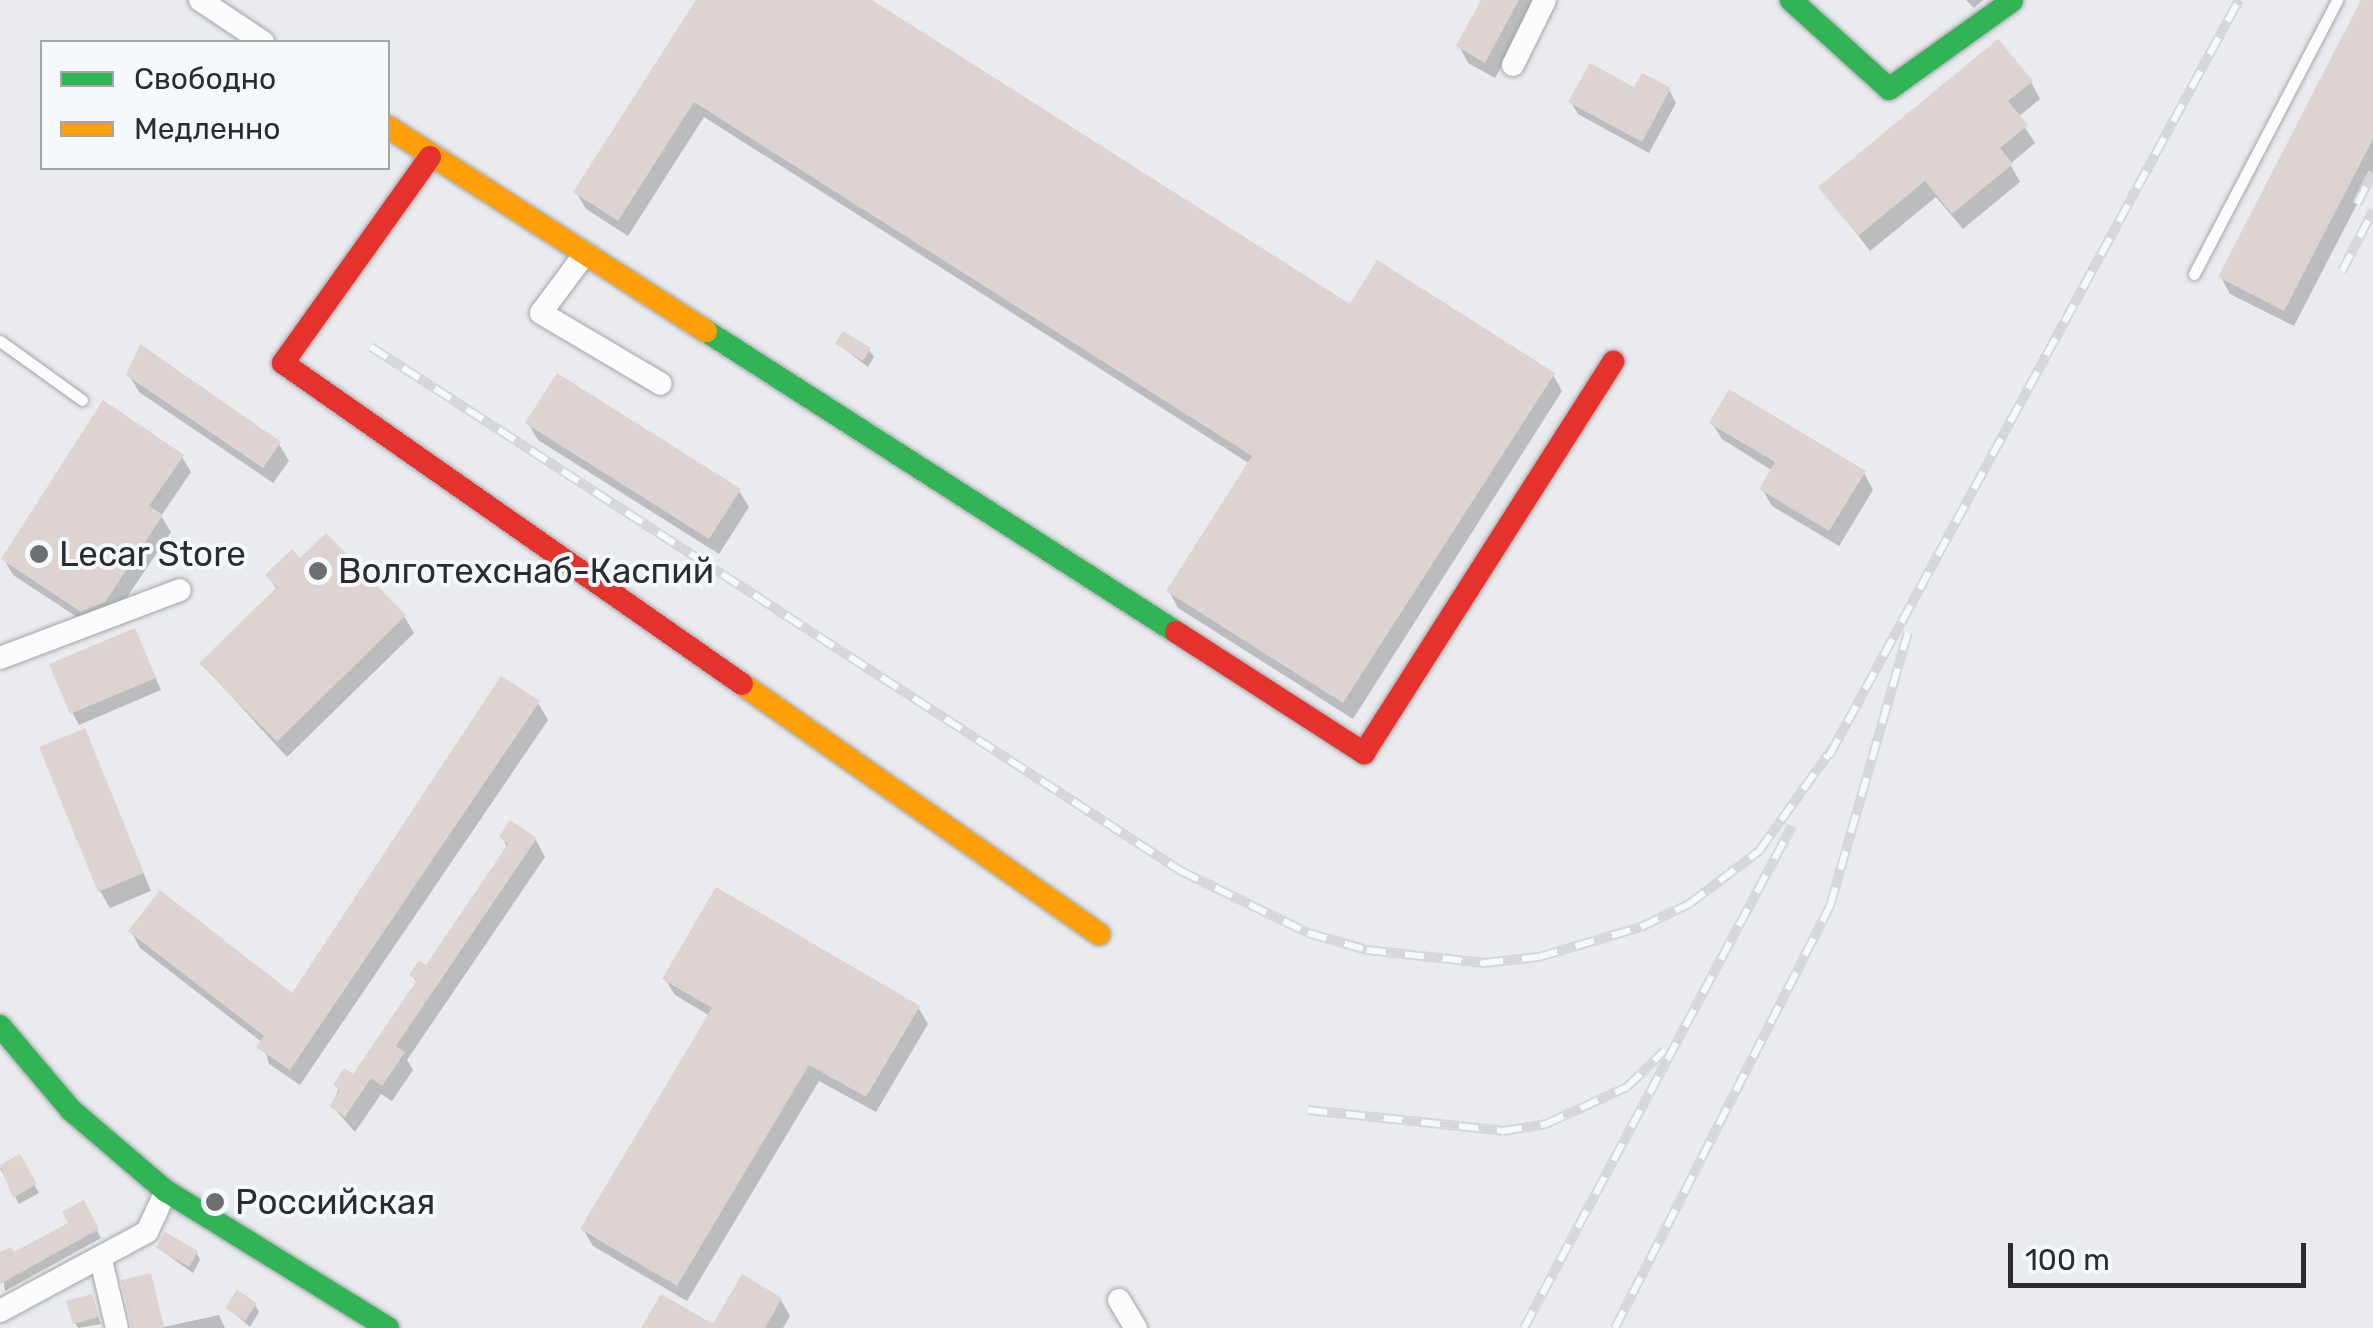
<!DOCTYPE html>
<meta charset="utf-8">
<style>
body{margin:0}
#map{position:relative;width:2373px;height:1328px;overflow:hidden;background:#e9ebee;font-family:Rubik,sans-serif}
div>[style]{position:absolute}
.shadow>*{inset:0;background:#0003}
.building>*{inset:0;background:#ddd3d1}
.roads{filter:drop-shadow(0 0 2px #a3a5a7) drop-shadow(0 0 2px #a3a5a7)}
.lane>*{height:11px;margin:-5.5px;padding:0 5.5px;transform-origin:5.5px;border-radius:5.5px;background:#fcfcfc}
.street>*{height:22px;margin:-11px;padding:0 11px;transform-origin:11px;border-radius:11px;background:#fcfcfc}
.fast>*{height:22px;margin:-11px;padding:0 11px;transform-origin:11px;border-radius:11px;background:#30b455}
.slow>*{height:22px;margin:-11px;padding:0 11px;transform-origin:11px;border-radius:11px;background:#ff9f0a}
.jam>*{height:22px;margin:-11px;padding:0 11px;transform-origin:11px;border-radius:11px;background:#e5322d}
.rail>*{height:10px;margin-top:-5px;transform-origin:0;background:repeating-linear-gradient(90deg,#f5f8fd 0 19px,#d6d7d8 0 38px);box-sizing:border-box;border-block:2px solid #d6d7d8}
.dots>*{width:28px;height:28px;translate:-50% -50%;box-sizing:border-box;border:5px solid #f5f8fd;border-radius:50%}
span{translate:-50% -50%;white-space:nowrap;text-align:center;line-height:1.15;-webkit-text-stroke:8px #f5f8fd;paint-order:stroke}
.poi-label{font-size:35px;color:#2b2c2e}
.left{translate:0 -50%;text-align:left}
.legend{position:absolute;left:40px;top:40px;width:350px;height:130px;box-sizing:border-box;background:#f5f8fd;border:2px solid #a4a6aa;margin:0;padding:12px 18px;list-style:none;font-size:30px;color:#2b2c2e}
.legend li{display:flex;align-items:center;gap:20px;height:50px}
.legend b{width:50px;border:2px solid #a4a6aa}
.scale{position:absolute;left:2008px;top:1243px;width:298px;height:45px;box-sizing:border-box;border:5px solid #2b2c2e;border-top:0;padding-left:12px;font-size:30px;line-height:35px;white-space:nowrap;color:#2b2c2e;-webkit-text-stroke:8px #f5f8fd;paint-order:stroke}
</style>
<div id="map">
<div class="shadow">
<div style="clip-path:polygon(699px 0,867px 0,1350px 307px,1553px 375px,1562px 391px,1353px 719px,1178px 608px,1169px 591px,1250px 464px,704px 117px,628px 236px,586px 209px,576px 192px)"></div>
<div style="clip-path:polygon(1484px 0,1538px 0,1495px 78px,1468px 63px,1459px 46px)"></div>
<div style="clip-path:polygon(1966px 0,1983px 0,1974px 8px)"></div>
<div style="clip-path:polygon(2363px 0,2373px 0,2373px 173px,2294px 326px,2230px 294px,2221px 277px)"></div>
<div style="clip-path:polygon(2031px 82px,2040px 99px,2018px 117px,2035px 143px,2010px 164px,2020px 182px,1963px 229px,1936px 197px,1870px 251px,1821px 187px)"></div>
<div style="clip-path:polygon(1669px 90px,1676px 103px,1649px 153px,1578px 114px,1571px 102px)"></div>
<div style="clip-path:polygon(838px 344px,869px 350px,874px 357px,868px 367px)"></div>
<div style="clip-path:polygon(129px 375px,279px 444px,289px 461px,273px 483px,139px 392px)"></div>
<div style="clip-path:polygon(528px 423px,739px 491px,749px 507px,719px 554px,538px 440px)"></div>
<div style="clip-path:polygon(1712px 423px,1864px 473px,1873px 490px,1839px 546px,1772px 506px,1762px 489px,1773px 471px,1722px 439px)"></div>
<div style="clip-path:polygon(182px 457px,191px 472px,161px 516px,171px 532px,113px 618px,91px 626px,13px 575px,4px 559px)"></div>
<div style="clip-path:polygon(300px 562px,404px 616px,414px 633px,287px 757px,202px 664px,277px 590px,268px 575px)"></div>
<div style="clip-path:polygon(141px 644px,161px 690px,79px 725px,72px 712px)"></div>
<div style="clip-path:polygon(538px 703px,548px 720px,300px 1085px,269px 1064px,263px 1043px,140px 948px,131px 931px,293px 996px)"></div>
<div style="clip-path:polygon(84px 732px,151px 891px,110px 908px,100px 891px)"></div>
<div style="clip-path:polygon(502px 837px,536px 840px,545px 857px,407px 1060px,413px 1070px,392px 1101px,381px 1094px,355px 1132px,332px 1106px,345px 1072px,353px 1077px,417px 983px,412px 975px,427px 968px,508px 849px)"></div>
<div style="clip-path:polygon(665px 979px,918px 1007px,928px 1024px,876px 1112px,819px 1081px,687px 1301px,593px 1246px,583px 1229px,710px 1016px,675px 995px)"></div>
<div style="clip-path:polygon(19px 1157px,39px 1193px,19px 1204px,0 1168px)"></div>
<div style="clip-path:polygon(83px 1204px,101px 1238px,5px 1291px,0 1255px,13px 1255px,71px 1224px)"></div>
<div style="clip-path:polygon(158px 1248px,196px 1252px,200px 1260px,193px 1273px)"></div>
<div style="clip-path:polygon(150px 1276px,164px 1327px,219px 1315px,225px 1328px,136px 1328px)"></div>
<div style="clip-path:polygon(91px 1296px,101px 1324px,78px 1328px,75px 1323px)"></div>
<div style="clip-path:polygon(781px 1300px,790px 1316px,783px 1328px,644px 1328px,714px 1327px)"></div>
<div style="clip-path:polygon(255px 1305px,259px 1312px,250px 1327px,228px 1308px)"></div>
</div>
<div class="building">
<div style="clip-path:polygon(696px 0,872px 0,1350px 304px,1377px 260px,1555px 373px,1343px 703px,1166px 591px,1252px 456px,694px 102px,618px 221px,573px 192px)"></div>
<div style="clip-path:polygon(1481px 0,1519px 0,1485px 63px,1456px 46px)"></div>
<div style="clip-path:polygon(2361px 0,2373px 0,2373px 139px,2284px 311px,2218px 277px)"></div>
<div style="clip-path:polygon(1998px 39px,2033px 81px,2008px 101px,2028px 125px,2000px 148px,2013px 164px,1952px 214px,1925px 181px,1858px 236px,1818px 187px)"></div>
<div style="clip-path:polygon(1590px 63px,1634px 87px,1642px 73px,1671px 88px,1642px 142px,1568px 102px)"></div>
<div style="clip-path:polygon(843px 331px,871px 348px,863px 361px,835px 344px)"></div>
<div style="clip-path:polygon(140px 344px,281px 442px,263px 468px,126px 375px)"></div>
<div style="clip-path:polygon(557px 373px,741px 489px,709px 539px,525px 423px)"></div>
<div style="clip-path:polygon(1729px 389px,1866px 471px,1829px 531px,1759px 489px,1775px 462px,1709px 423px)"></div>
<div style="clip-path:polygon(103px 400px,184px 455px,149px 506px,163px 515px,105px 602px,81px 612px,1px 559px)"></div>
<div style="clip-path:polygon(326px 533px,406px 615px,277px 742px,199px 663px,277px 587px,265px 575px,292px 549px,300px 558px)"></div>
<div style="clip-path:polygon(135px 628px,156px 678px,70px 714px,49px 664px)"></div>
<div style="clip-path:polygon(501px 676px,540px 701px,290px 1070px,256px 1047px,264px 1036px,128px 931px,160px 890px,292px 993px)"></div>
<div style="clip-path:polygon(85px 728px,144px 873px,98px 892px,39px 747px)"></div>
<div style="clip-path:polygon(510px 820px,537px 838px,396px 1046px,405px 1052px,382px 1086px,371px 1078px,345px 1117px,329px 1106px,340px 1090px,333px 1085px,344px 1068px,353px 1074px,417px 980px,409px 975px,419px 960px,426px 965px,508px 844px,499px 837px)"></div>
<div style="clip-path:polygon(716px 887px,920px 1006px,866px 1097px,809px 1065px,677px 1286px,580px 1229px,712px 1008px,662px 979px)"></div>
<div style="clip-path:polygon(20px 1154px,37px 1184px,13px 1198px,0 1165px)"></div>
<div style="clip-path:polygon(84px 1200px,99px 1229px,0 1284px,0 1252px,11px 1247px,14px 1252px,68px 1223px,62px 1212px)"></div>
<div style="clip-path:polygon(165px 1232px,198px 1251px,189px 1267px,156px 1248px)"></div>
<div style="clip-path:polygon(151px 1273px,164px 1328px,132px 1328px,121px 1280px)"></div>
<div style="clip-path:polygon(742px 1274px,782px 1298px,765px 1328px,641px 1328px,661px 1294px,713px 1324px)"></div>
<div style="clip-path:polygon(237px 1290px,257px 1303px,245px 1321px,225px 1308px)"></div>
<div style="clip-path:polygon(92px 1294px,99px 1317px,73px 1324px,66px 1301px)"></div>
</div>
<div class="roads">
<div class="lane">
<div style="left:2194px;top:274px;width:309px;rotate:-62.4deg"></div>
<div style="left:0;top:341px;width:101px;rotate:35.7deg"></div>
</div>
<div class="street">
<div style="left:200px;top:0;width:76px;rotate:33.7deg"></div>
<div style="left:1513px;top:65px;width:72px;rotate:-63.8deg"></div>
<div style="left:584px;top:255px;width:72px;rotate:126.6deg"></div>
<div style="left:541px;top:313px;width:139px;rotate:30.6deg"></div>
<div style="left:0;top:658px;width:192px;rotate:-20.7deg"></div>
<div style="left:101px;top:1260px;width:70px;rotate:76.8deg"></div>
<div style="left:1119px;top:1300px;width:33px;rotate:59deg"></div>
<div style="left:0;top:1311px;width:167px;rotate:-28.3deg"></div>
<div style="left:147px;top:1232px;width:45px;rotate:-65.1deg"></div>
</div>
<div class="fast">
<div style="left:1791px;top:0;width:132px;rotate:42.2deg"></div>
<div style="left:1889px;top:89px;width:151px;rotate:-35.6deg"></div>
<div style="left:706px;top:331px;width:558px;rotate:32.64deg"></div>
<div style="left:0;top:1026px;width:110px;rotate:49.8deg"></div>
<div style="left:71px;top:1110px;width:125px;rotate:40.5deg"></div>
<div style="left:166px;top:1191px;width:261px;rotate:31.7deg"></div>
</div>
<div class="slow">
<div style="left:388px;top:127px;width:378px;rotate:32.7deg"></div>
<div style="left:742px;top:684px;width:436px;rotate:35deg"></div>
</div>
<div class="jam">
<div style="left:430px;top:157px;width:253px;rotate:125.5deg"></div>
<div style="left:283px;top:363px;width:560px;rotate:34.97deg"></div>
<div style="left:1176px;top:632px;width:224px;rotate:32.8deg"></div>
<div style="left:1364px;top:753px;width:464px;rotate:-57.5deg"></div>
</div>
</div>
<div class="rail">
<div style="left:2357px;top:204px;width:35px;rotate:-63deg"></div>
<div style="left:2342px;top:271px;width:68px;rotate:-62.7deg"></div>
<div style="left:371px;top:347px;width:965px;rotate:32.9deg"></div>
<div style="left:1181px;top:871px;width:141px;rotate:26deg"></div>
<div style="left:1308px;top:933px;width:61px;rotate:16.1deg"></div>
<div style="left:1367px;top:950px;width:118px;rotate:6.3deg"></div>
<div style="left:1484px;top:963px;width:55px;rotate:-6.2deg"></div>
<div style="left:1539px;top:957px;width:106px;rotate:-16.4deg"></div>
<div style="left:1641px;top:927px;width:53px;rotate:-25.6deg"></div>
<div style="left:1689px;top:904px;width:88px;rotate:-37.1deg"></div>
<div style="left:1759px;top:851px;width:130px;rotate:-54.4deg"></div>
<div style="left:1829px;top:756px;width:860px;rotate:-61.53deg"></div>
<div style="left:1308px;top:1110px;width:196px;rotate:6.1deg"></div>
<div style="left:1503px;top:1131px;width:44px;rotate:-9.2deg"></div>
<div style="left:1546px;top:1124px;width:89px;rotate:-24.6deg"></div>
<div style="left:1627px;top:1087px;width:53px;rotate:-44.2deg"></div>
<div style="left:1524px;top:1328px;width:569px;rotate:-61.9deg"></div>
<div style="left:1615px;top:1328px;width:474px;rotate:-63deg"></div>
<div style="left:1830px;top:906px;width:284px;rotate:-74.1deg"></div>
</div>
<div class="dots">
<div style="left:39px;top:554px;background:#6e6f71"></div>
<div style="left:318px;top:571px;background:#6e6f71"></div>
<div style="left:215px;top:1202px;background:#6e6f71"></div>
</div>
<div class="poi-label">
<span class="left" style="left:59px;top:554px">Lecar Store</span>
<span class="left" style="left:338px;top:571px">Волготехснаб-Каспий</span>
<span class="left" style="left:235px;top:1202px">Российская</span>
</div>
<ul class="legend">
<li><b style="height:12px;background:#30b455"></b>Свободно</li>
<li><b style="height:12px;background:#ff9f0a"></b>Медленно</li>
</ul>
<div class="scale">100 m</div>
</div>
